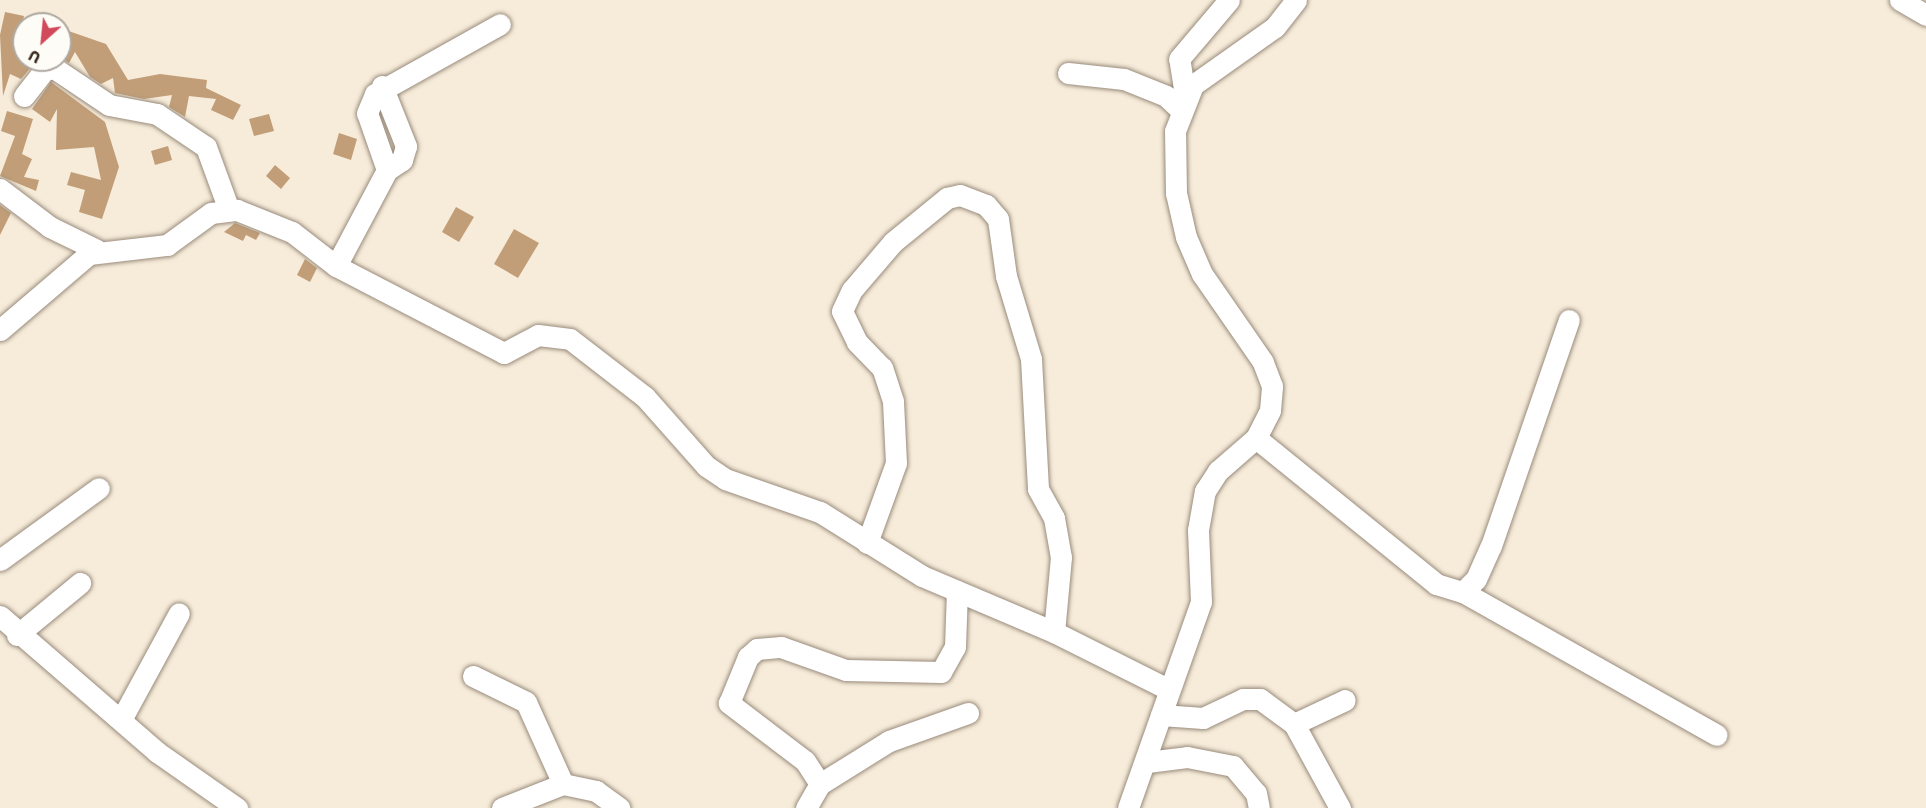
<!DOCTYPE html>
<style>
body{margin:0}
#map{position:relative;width:1926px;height:808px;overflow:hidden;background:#f7ecda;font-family:"Shantell Sans",sans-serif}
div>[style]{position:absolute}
.building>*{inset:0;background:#c19e78}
.roads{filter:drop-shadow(0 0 2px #998b7c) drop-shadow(0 0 2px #998b7c)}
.minor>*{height:21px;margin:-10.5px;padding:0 10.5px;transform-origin:10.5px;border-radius:10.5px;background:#fff}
span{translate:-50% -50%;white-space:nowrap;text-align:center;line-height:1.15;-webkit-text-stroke:5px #fdfcf7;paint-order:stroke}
.north{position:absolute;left:12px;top:12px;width:60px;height:60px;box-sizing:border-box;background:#fdfcf7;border:2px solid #afa8a0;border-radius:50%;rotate:207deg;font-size:16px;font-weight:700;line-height:24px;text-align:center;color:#3b2a1e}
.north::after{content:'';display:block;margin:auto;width:21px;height:27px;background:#d1495b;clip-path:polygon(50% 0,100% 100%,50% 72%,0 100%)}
</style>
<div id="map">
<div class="building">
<div style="clip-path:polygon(5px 12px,24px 16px,17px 50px,24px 60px,37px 60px,21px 79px,10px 74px,3px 96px,0 35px)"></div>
<div style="clip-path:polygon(60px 28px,106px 44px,128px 80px,160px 74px,207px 80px,206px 88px,241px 105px,233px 120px,211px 110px,216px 99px,189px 96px,185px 117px,169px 107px,172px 95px,144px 99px,115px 93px,113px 78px,101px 84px,90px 77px,75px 52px,69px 63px,60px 57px)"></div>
<div style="clip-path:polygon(51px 82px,105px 122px,119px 167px,102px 219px,79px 212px,85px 190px,67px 185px,71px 172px,101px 180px,94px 147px,56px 150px,57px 109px,50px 122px,32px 109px)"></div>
<div style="clip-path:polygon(7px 111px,33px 119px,22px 154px,32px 159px,24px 177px,39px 180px,36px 191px,0 176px,15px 136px,1px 131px)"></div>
<div style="clip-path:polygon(269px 114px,274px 131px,254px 136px,249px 119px)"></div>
<div style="clip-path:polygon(339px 133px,357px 139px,351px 160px,333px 154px)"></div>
<div style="clip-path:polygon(168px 146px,172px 160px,155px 165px,151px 151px)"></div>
<div style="clip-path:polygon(275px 165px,290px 178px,281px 189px,266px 176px)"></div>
<div style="clip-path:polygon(0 205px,11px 213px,0 235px)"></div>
<div style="clip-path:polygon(456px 207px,474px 217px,459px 242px,442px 232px)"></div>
<div style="clip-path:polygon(235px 223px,260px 233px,256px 240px,246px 235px,243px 241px,224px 232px)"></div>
<div style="clip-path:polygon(514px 229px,539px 243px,518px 278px,494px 264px)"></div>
<div style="clip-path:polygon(305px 259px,317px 268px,310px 282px,297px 275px)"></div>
</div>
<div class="roads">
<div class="minor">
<div style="left:1900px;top:0;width:30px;rotate:30deg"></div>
<div style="left:1068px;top:73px;width:56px;rotate:6.1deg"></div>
<div style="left:1124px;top:79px;width:45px;rotate:22deg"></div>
<div style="left:1166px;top:96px;width:19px;rotate:43deg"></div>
<div style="left:382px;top:86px;width:65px;rotate:68.2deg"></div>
<div style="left:406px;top:146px;width:15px;rotate:106deg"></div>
<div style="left:402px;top:160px;width:18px;rotate:146deg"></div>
<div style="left:1185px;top:95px;width:36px;rotate:-99deg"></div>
<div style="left:1179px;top:59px;width:77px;rotate:-49.7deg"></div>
<div style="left:24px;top:96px;width:33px;rotate:-52deg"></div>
<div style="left:44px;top:70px;width:10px;rotate:-11deg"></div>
<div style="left:54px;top:68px;width:66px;rotate:33.9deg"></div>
<div style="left:109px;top:105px;width:49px;rotate:10.6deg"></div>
<div style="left:157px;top:114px;width:59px;rotate:34deg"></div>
<div style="left:206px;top:147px;width:67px;rotate:69.9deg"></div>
<div style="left:0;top:189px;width:63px;rotate:37.2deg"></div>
<div style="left:50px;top:227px;width:52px;rotate:26.1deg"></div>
<div style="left:336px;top:266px;width:109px;rotate:-62deg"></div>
<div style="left:387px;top:170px;width:60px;rotate:-109.3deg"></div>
<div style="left:367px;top:113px;width:21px;rotate:-67deg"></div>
<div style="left:375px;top:94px;width:143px;rotate:-29.2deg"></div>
<div style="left:0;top:330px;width:117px;rotate:-40.5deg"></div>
<div style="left:89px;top:254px;width:79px;rotate:-6.6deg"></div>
<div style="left:167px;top:245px;width:54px;rotate:-36deg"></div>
<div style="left:211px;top:213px;width:26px;rotate:-7deg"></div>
<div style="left:237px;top:210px;width:59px;rotate:21.8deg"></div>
<div style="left:292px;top:232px;width:56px;rotate:37.7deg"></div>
<div style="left:336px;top:266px;width:189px;rotate:27.4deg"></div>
<div style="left:504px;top:353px;width:38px;rotate:-28deg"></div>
<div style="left:538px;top:335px;width:32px;rotate:7deg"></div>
<div style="left:570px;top:339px;width:95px;rotate:37.7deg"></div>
<div style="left:645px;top:397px;width:92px;rotate:48.5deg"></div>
<div style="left:706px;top:466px;width:23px;rotate:34deg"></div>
<div style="left:725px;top:479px;width:101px;rotate:19.2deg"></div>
<div style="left:820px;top:512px;width:120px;rotate:32.1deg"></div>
<div style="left:922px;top:576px;width:143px;rotate:23deg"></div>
<div style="left:1054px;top:632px;width:127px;rotate:26.6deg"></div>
<div style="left:1256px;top:438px;width:232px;rotate:39deg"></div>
<div style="left:1436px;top:584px;width:28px;rotate:17deg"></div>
<div style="left:1463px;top:592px;width:18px;rotate:-45deg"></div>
<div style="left:1476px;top:579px;width:36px;rotate:-66deg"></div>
<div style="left:1491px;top:546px;width:239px;rotate:-71deg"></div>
<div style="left:867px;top:543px;width:85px;rotate:-70.1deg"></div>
<div style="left:896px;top:463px;width:62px;rotate:-92.8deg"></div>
<div style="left:893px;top:401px;width:35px;rotate:-108deg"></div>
<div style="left:882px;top:368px;width:36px;rotate:-134deg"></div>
<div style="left:857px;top:342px;width:34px;rotate:-116deg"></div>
<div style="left:842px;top:311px;width:23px;rotate:-65deg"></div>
<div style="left:852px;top:290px;width:63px;rotate:-49.5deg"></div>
<div style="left:893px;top:242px;width:70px;rotate:-39.2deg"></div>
<div style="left:947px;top:198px;width:13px;rotate:-13deg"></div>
<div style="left:960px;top:195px;width:28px;rotate:21deg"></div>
<div style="left:986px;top:205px;width:18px;rotate:49deg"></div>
<div style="left:998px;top:219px;width:58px;rotate:82deg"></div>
<div style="left:1006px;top:276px;width:87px;rotate:73.2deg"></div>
<div style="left:1031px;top:359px;width:130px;rotate:86.9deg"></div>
<div style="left:1038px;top:489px;width:33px;rotate:61deg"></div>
<div style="left:1054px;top:518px;width:40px;rotate:80deg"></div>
<div style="left:1061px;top:557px;width:75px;rotate:95.3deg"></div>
<div style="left:0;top:560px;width:122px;rotate:-36deg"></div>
<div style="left:1463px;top:592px;width:291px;rotate:29.4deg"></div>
<div style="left:0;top:616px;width:208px;rotate:40.9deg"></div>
<div style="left:157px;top:752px;width:98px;rotate:35deg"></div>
<div style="left:17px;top:635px;width:82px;rotate:-39.5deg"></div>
<div style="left:473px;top:676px;width:59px;rotate:26.1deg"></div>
<div style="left:526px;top:702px;width:90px;rotate:65.7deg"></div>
<div style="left:1161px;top:715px;width:42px;rotate:4.1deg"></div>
<div style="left:1203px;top:718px;width:44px;rotate:-25.4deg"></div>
<div style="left:1243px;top:699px;width:17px"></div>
<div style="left:1260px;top:699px;width:42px;rotate:36.3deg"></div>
<div style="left:1294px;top:724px;width:96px;rotate:61.3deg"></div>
<div style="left:122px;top:718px;width:119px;rotate:-61.5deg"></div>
<div style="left:1294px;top:724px;width:56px;rotate:-25.2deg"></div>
<div style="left:1147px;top:762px;width:40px;rotate:-7.1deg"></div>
<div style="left:1187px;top:757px;width:47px;rotate:11.1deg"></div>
<div style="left:1233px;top:766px;width:35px;rotate:50deg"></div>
<div style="left:1256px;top:793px;width:15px;rotate:79deg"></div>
<div style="left:820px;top:784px;width:27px;rotate:-123deg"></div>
<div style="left:805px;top:761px;width:96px;rotate:-142.7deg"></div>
<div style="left:729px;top:703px;width:50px;rotate:-67.6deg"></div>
<div style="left:748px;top:657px;width:12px;rotate:-42deg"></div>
<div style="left:757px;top:649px;width:24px;rotate:-5deg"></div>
<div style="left:781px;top:647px;width:69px;rotate:19.5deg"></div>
<div style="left:846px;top:670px;width:95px;rotate:1.2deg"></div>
<div style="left:941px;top:672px;width:29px;rotate:-61deg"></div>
<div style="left:955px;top:647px;width:56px;rotate:-88deg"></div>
<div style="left:502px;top:808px;width:66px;rotate:-21.5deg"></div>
<div style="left:563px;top:784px;width:34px;rotate:12deg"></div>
<div style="left:596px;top:791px;width:29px;rotate:36deg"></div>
<div style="left:806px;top:808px;width:28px;rotate:-60deg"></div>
<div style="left:820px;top:784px;width:81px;rotate:-31.9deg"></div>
<div style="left:889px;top:741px;width:84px;rotate:-19.5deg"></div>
<div style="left:1128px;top:808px;width:219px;rotate:-70.5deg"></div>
<div style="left:1201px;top:602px;width:72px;rotate:-92.4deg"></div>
<div style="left:1198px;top:530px;width:40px;rotate:-80deg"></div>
<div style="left:1205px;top:491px;width:24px;rotate:-57deg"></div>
<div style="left:1218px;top:471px;width:50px;rotate:-41deg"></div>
<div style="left:1256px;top:438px;width:31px;rotate:-63deg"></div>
<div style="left:1270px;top:410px;width:24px;rotate:-85deg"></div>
<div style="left:1272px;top:386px;width:26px;rotate:-111deg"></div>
<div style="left:1263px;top:362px;width:107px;rotate:-124.7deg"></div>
<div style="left:1202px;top:274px;width:40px;rotate:-113.4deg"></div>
<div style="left:1186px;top:237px;width:45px;rotate:-102.8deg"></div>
<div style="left:1176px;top:193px;width:62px;rotate:-90.9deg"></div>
<div style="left:1175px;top:131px;width:49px;rotate:-68.6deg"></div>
<div style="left:1193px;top:85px;width:100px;rotate:-35.3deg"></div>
<div style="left:1275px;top:27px;width:34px;rotate:-52deg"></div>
</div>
</div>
<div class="north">U</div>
</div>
